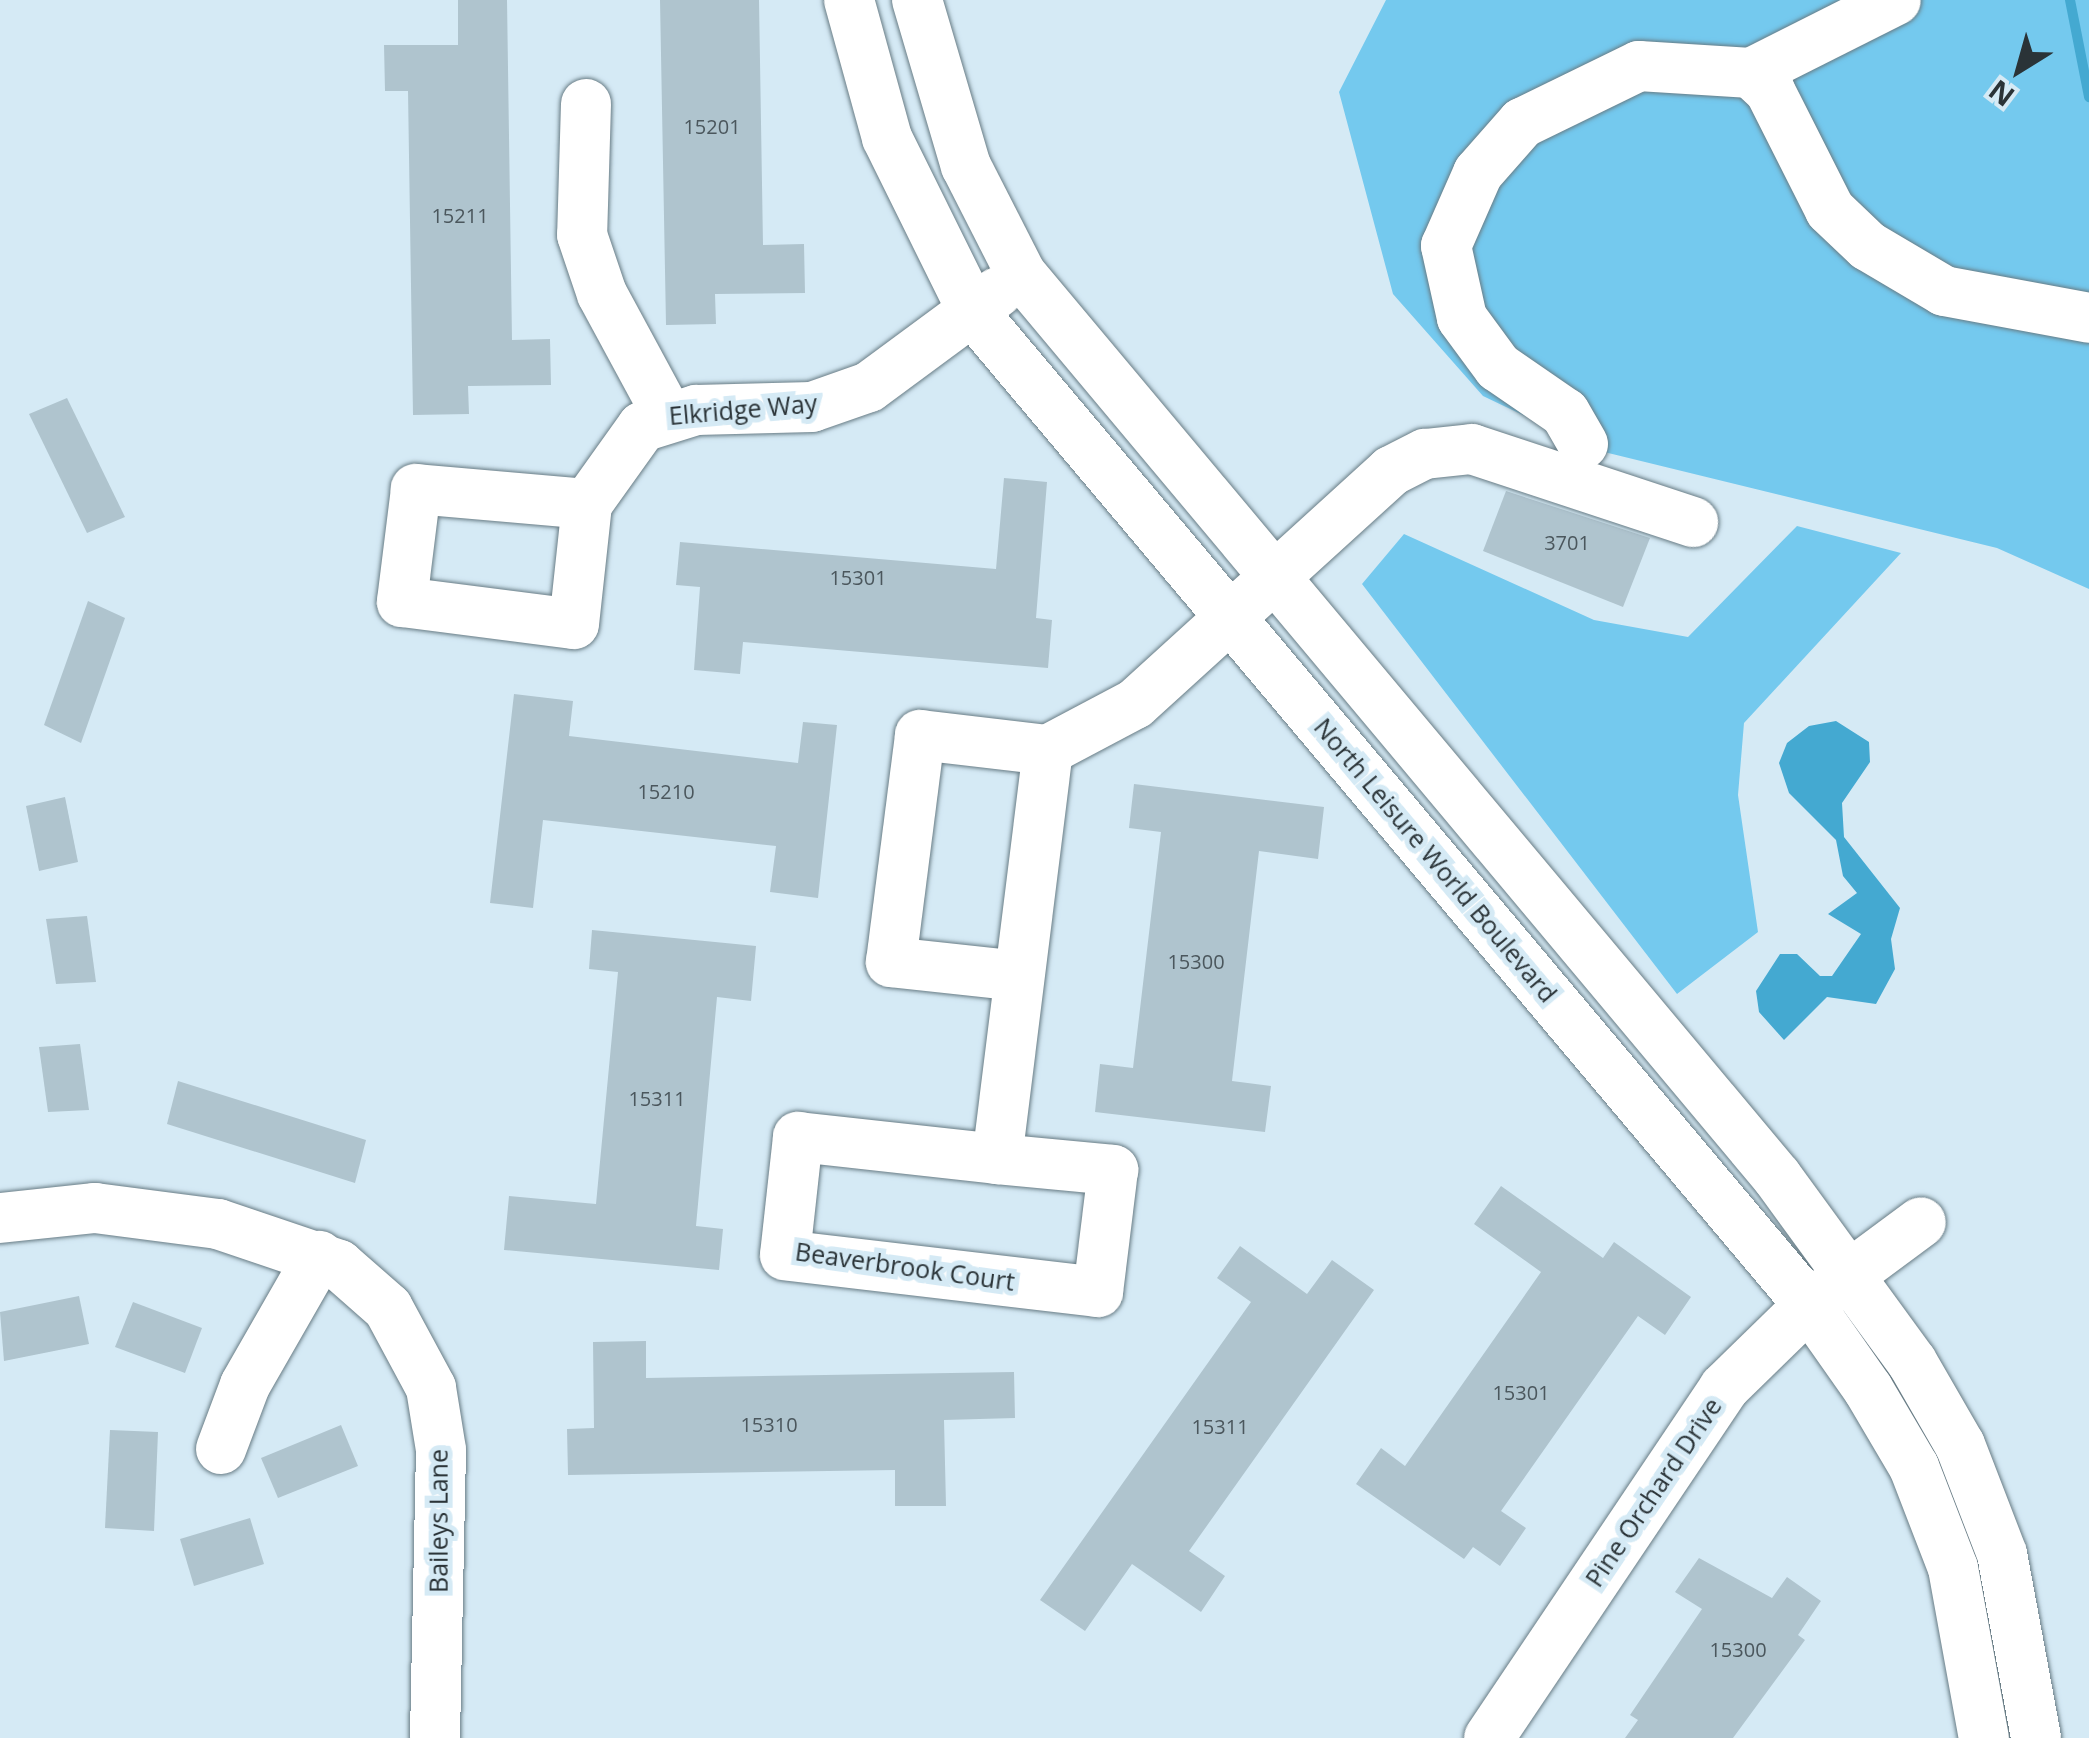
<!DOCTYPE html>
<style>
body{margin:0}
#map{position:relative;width:2089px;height:1738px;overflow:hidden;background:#d5eaf5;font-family:"Open Sans",sans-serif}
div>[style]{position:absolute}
.green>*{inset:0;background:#74c9ee}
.water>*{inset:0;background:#44a9d1}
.stream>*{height:10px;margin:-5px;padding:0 5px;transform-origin:5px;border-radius:5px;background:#44a9d1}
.building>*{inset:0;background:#afc4ce}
.roads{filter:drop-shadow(0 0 2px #687c85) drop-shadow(0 0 2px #687c85)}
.minor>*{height:50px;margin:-25px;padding:0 25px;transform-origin:25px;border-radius:25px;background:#fff}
span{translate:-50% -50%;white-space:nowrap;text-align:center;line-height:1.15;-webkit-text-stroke:10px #d5eaf5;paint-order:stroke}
.number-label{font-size:20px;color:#4b575d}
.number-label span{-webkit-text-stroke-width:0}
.street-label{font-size:25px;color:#2a3337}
.north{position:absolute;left:1969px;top:20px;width:100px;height:100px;-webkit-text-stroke:8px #d5eaf5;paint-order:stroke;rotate:217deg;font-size:28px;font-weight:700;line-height:40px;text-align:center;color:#2a3337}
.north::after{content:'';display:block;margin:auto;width:35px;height:45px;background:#2a3337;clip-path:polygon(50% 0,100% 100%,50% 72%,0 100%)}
</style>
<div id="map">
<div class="green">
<div style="clip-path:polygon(1386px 0,2089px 0,2089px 589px,1997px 548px,1596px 450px,1483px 396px,1393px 294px,1339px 92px)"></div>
<div style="clip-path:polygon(1797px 526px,1901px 553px,1744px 723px,1738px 795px,1758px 932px,1677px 994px,1362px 584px,1404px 534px,1594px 620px,1688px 637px)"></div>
</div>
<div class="water">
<div style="clip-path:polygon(1836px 721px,1869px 742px,1870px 762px,1842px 803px,1844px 837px,1900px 908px,1891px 939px,1895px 969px,1876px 1004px,1827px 997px,1784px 1040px,1759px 1012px,1756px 991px,1780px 954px,1797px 954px,1820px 976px,1832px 976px,1861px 934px,1828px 914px,1857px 893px,1843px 876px,1836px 840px,1789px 793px,1779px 763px,1787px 743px,1809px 726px)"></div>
</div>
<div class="stream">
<div style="left:2070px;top:0;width:99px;rotate:78.9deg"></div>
</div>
<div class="building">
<div style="clip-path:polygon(458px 0,507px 0,512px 340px,550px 339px,551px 385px,468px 386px,469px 414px,413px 415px,408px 91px,385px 91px,384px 45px,458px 45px)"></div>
<div style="clip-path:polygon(660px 0,759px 0,763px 245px,804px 244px,805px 293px,715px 294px,716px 324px,666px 325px)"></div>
<div style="clip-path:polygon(67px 398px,125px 517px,87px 533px,29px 414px)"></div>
<div style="clip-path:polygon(1004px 478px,1047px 482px,1036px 618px,1052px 620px,1048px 668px,743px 642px,740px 674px,694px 670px,700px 587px,676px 585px,680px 542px,996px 569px)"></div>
<div style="clip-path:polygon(1506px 491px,1650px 538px,1623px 607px,1483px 551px)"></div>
<div style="clip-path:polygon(88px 601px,125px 618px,81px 743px,44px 725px)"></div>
<div style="clip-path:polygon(514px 694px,573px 701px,569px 736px,798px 763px,803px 722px,837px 725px,818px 898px,770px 892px,776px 846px,543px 820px,533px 908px,490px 903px)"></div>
<div style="clip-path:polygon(1134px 784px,1324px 807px,1318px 859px,1259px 851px,1232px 1081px,1271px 1086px,1265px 1132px,1095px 1112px,1100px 1064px,1133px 1068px,1161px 832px,1129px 828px)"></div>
<div style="clip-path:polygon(65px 797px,78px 862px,39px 871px,26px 806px)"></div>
<div style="clip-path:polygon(87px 916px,96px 982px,56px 984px,46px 919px)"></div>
<div style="clip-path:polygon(592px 930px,756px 946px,751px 1001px,717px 997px,696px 1226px,723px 1229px,719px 1270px,504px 1250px,509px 1196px,596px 1204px,618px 972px,589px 969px)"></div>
<div style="clip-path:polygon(80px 1044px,89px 1110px,48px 1112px,39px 1047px)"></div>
<div style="clip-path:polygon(178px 1081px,366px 1140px,355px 1183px,167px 1124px)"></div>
<div style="clip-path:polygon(1501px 1186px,1603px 1258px,1614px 1242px,1691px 1297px,1665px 1335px,1638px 1316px,1501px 1511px,1526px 1528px,1500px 1566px,1473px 1547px,1464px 1559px,1356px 1484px,1381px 1448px,1405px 1466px,1541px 1272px,1474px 1224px)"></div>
<div style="clip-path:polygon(1240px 1246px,1307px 1294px,1332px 1260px,1374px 1290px,1189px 1551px,1225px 1576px,1201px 1612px,1132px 1564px,1085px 1631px,1040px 1600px,1251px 1302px,1217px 1278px)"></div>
<div style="clip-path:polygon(79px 1296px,89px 1344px,4px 1361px,0 1312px)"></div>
<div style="clip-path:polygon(133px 1302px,202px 1328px,185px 1373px,115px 1347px)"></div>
<div style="clip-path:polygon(646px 1341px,646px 1378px,1014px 1372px,1015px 1418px,944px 1420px,946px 1506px,895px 1506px,895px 1470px,568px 1475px,567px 1429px,594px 1428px,593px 1342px)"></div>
<div style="clip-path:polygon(341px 1425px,358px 1466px,278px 1498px,261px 1458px)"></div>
<div style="clip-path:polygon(110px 1430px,158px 1432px,154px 1531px,105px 1528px)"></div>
<div style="clip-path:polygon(250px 1518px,264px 1564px,194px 1586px,180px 1539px)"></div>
<div style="clip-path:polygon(1699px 1558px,1772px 1598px,1787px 1577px,1821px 1601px,1798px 1635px,1805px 1640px,1733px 1738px,1625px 1738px,1638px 1720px,1630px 1715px,1702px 1609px,1675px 1592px)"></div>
</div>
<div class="roads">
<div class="minor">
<div style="left:849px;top:0;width:143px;rotate:74.6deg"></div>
<div style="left:887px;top:138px;width:194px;rotate:63.7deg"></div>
<div style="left:973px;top:312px;width:1298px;rotate:49.91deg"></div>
<div style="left:1809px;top:1305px;width:103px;rotate:54.9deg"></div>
<div style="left:1868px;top:1389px;width:91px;rotate:59.5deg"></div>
<div style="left:1914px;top:1467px;width:108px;rotate:68.9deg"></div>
<div style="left:1953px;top:1568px;width:173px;rotate:79.7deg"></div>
<div style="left:917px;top:0;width:173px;rotate:73.6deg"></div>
<div style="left:966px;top:166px;width:121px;rotate:63deg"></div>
<div style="left:1021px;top:274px;width:1178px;rotate:50.06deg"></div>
<div style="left:1777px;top:1177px;width:229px;rotate:53.9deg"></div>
<div style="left:1912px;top:1362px;width:96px;rotate:60deg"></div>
<div style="left:1960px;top:1445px;width:117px;rotate:68.9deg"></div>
<div style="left:2002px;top:1554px;width:187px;rotate:79.5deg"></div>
<div style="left:1751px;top:73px;width:26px;rotate:43deg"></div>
<div style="left:1770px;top:91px;width:133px;rotate:63.2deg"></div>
<div style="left:1830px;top:210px;width:52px;rotate:43.5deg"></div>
<div style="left:1868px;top:246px;width:88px;rotate:30.6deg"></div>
<div style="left:1944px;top:291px;width:147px;rotate:10.5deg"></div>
<div style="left:586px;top:104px;width:131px;rotate:91.7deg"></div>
<div style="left:582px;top:235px;width:62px;rotate:71.3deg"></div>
<div style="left:602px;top:294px;width:136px;rotate:61.6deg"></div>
<div style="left:1583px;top:444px;width:36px;rotate:-120deg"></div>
<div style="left:1565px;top:413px;width:81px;rotate:-145.5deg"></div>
<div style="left:1498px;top:367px;width:61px;rotate:-126.3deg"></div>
<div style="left:1462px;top:318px;width:74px;rotate:-102.5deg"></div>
<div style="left:1446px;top:246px;width:80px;rotate:-66.3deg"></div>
<div style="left:1478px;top:173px;width:67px;rotate:-48.7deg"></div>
<div style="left:1522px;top:123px;width:130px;rotate:-26deg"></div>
<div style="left:1639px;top:66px;width:112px;rotate:3.6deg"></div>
<div style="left:1751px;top:73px;width:162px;rotate:-26.7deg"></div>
<div style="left:587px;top:504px;width:172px;rotate:-175deg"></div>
<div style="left:416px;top:489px;width:114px;rotate:97.1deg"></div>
<div style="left:402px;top:602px;width:173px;rotate:7.3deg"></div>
<div style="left:574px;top:624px;width:121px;rotate:-83.8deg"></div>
<div style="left:587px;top:504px;width:95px;rotate:-54.5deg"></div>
<div style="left:642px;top:427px;width:57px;rotate:-17.5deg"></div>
<div style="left:696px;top:410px;width:116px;rotate:-1.5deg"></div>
<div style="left:812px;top:407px;width:60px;rotate:-19.3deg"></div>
<div style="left:869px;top:387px;width:160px;rotate:-36.4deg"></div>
<div style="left:1019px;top:976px;width:129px;rotate:-173.8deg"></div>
<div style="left:891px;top:962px;width:229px;rotate:-82.7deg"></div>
<div style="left:920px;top:735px;width:129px;rotate:6.7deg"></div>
<div style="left:997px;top:1159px;width:117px;rotate:5.4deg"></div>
<div style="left:1113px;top:1170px;width:123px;rotate:97deg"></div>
<div style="left:1098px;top:1292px;width:315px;rotate:-173.3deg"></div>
<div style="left:785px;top:1255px;width:119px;rotate:-83.7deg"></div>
<div style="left:798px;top:1137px;width:200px;rotate:6.3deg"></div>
<div style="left:997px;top:1159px;width:412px;rotate:-82.9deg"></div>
<div style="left:1048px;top:750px;width:98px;rotate:-27.9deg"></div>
<div style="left:1135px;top:704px;width:346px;rotate:-42.3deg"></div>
<div style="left:1391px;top:471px;width:38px;rotate:-27deg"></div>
<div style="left:1425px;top:454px;width:47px;rotate:-6.1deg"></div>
<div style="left:1472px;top:449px;width:233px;rotate:18.3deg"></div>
<div style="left:0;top:1218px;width:96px;rotate:-6deg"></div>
<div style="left:95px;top:1208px;width:124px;rotate:7.4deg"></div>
<div style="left:218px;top:1224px;width:128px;rotate:18.7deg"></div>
<div style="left:339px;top:1265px;width:65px;rotate:41.3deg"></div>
<div style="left:388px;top:1308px;width:91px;rotate:61.7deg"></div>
<div style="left:431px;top:1388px;width:63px;rotate:80.8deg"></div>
<div style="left:441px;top:1450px;width:288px;rotate:91.2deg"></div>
<div style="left:221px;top:1449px;width:68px;rotate:-69.4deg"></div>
<div style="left:245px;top:1385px;width:149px;rotate:-60.2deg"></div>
<div style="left:1489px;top:1738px;width:422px;rotate:-56.1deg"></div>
<div style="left:1724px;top:1388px;width:119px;rotate:-44.3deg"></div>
<div style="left:1809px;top:1305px;width:139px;rotate:-36.5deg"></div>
</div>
</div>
<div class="number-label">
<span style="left:712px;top:126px">15201</span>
<span style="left:460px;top:215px">15211</span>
<span style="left:1567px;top:542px">3701</span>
<span style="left:858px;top:577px">15301</span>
<span style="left:666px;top:791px">15210</span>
<span style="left:1196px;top:961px">15300</span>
<span style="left:657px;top:1098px">15311</span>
<span style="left:1521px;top:1392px">15301</span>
<span style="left:769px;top:1424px">15310</span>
<span style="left:1220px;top:1426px">15311</span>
<span style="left:1738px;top:1649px">15300</span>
</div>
<div class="street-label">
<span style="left:743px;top:409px;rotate:-5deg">Elkridge Way</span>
<span style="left:1436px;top:860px;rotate:50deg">North Leisure World Boulevard</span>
<span style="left:905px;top:1266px;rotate:8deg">Beaverbrook Court</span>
<span style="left:1653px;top:1492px;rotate:-56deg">Pine Orchard Drive</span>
<span style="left:438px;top:1521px;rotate:-90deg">Baileys Lane</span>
</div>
<div class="north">N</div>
</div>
